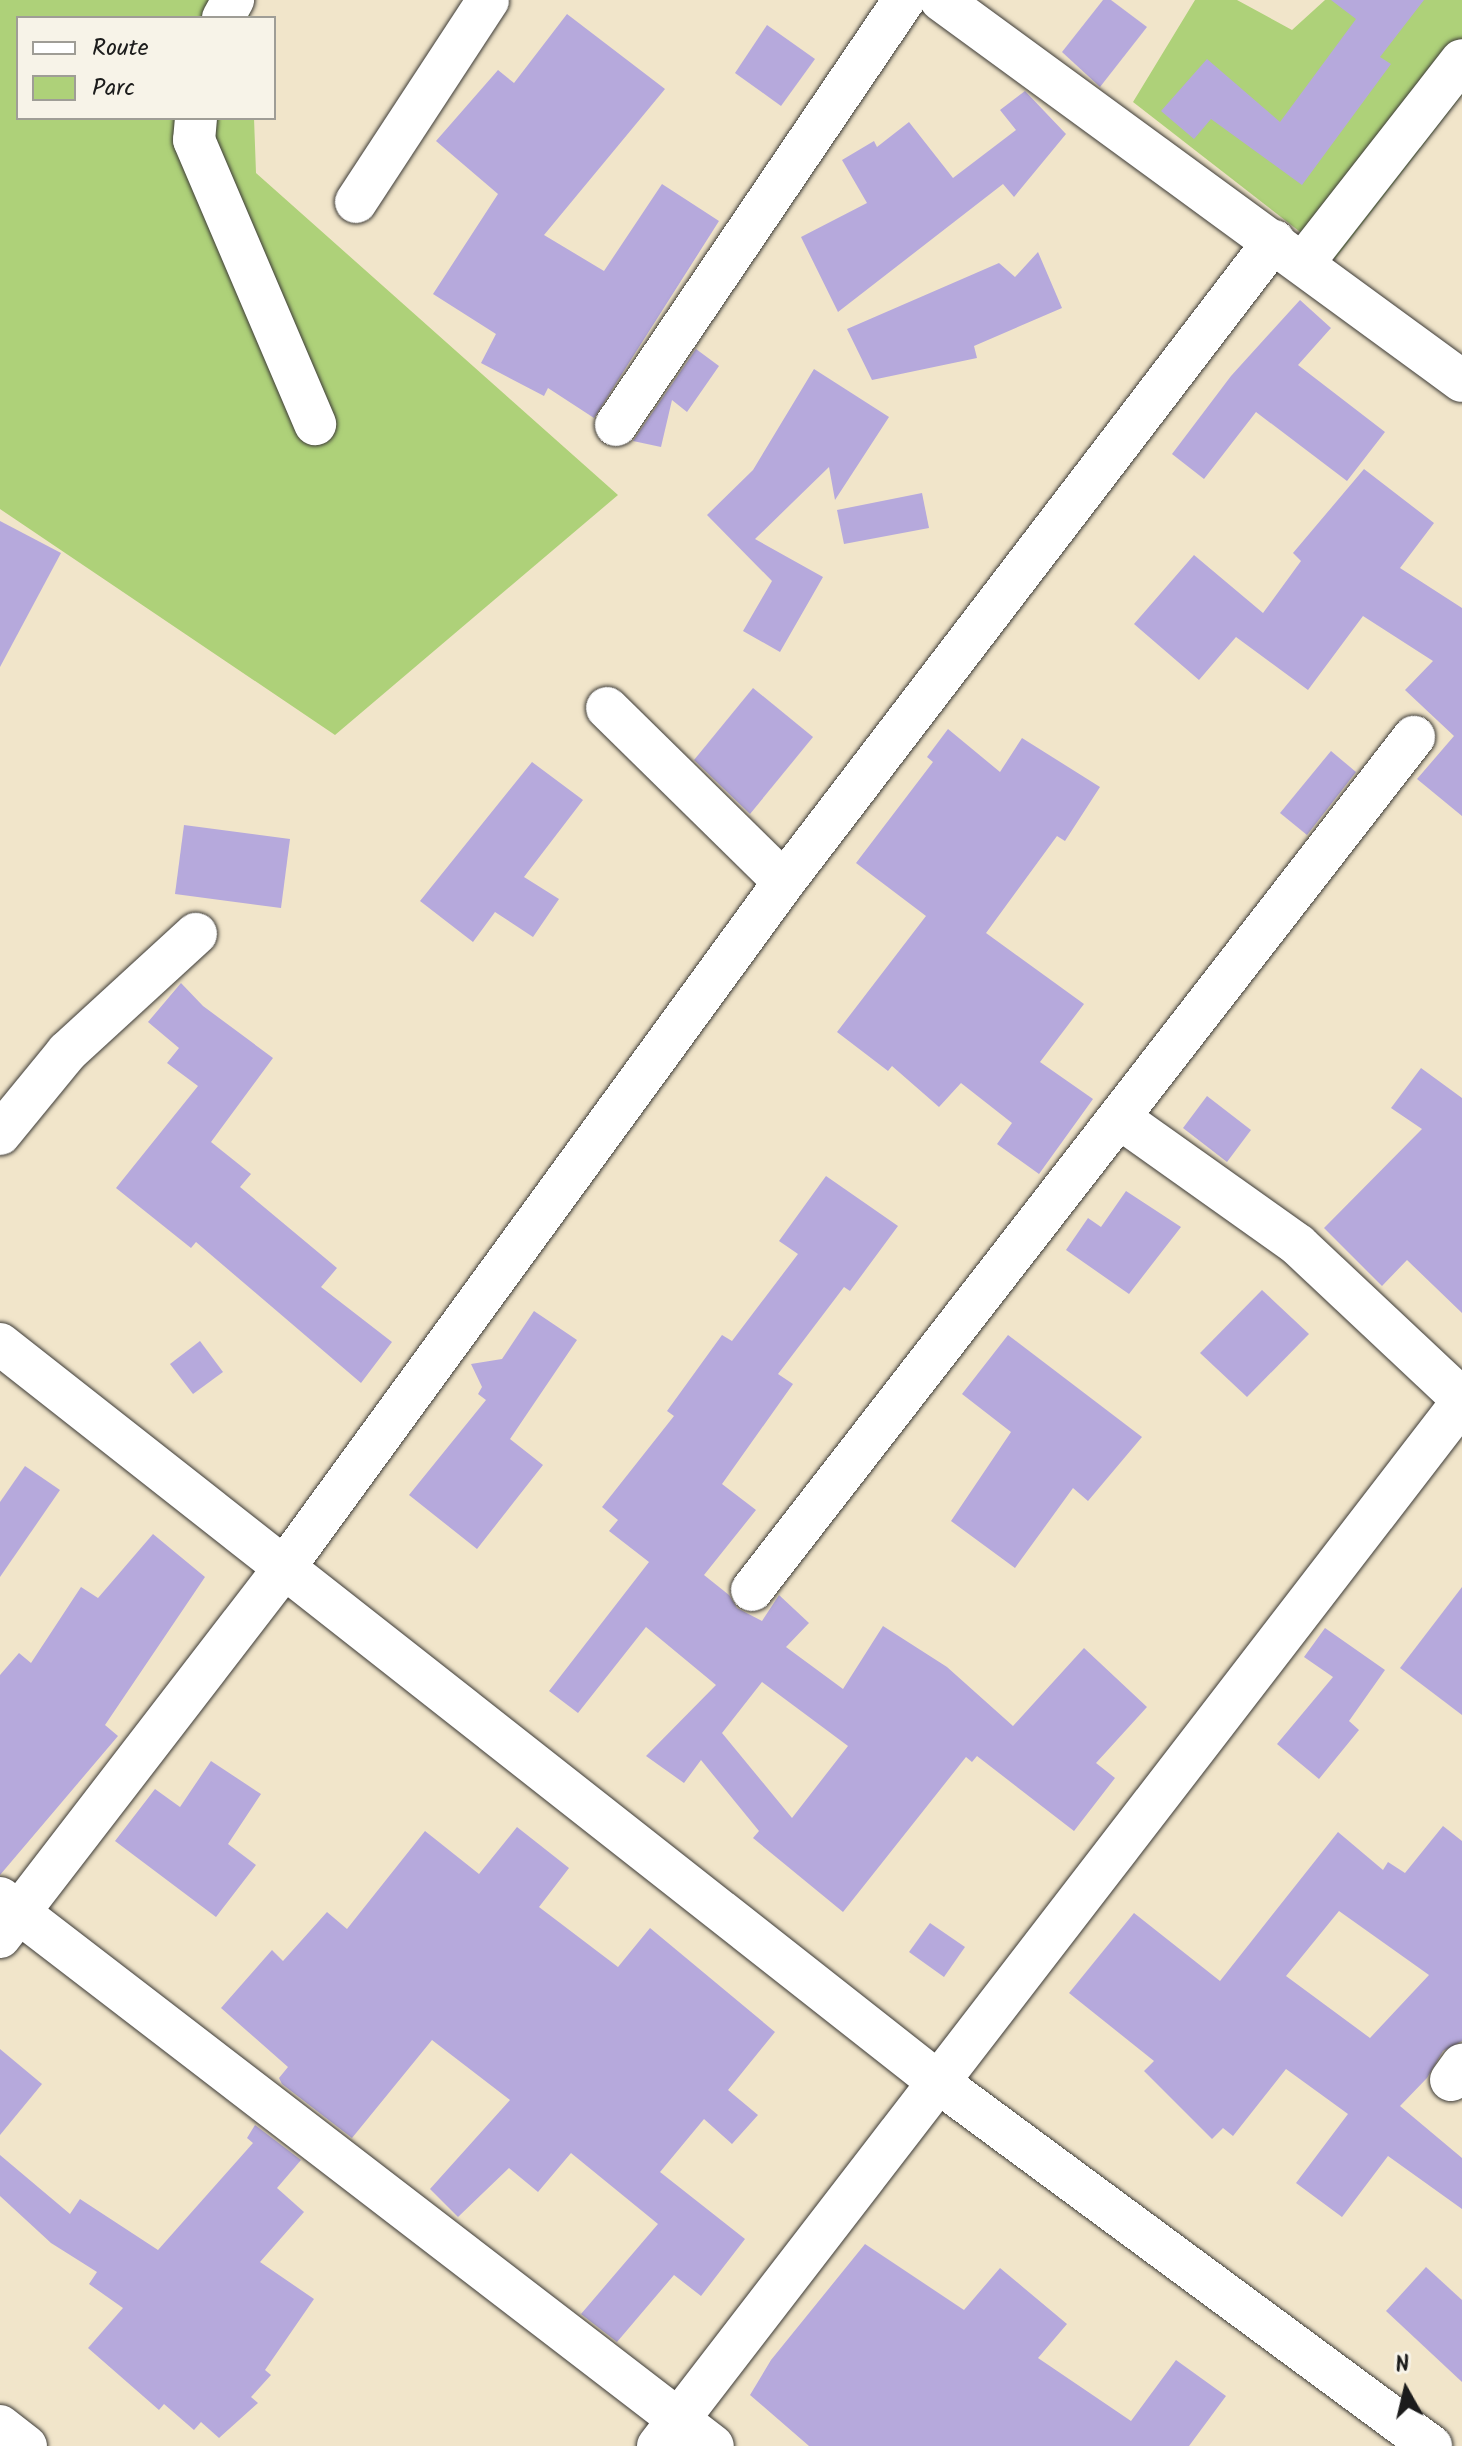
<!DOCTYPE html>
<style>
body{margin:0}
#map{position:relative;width:1462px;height:2446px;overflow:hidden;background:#f1e5ca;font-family:Kalam,sans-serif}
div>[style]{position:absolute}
.green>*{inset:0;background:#aed179}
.building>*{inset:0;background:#b6a9dc}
.roads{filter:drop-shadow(0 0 2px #3c3a36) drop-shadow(0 0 2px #3c3a36)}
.minor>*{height:42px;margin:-21px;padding:0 21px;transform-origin:21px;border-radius:21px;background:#fff}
span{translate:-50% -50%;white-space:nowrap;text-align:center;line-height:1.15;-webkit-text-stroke:8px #f7f3e8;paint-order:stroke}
.legend{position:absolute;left:16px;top:16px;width:260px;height:104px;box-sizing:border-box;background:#f7f3e8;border:2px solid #9f9d96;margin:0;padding:10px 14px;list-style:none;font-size:24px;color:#1c1c1c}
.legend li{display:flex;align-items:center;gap:16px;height:40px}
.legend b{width:40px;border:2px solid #9f9d96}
.north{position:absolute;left:1366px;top:2350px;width:80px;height:80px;-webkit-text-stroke:6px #f7f3e8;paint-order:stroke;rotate:352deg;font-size:22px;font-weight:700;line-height:32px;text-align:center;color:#1c1c1c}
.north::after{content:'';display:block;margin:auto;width:28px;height:36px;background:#1c1c1c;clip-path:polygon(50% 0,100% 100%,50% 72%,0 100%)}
</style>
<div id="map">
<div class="green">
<div style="clip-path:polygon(0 0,249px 0,250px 18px,18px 18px,18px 118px,254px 118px,256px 173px,618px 495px,335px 735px,0 509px)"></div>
<div style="clip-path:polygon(1195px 0,1237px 0,1292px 30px,1325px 0,1462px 0,1462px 95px,1335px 259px,1133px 102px)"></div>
</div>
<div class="building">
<div style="clip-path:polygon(1103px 0,1111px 0,1147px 27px,1100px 87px,1062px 52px)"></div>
<div style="clip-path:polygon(1331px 0,1424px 0,1380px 57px,1391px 64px,1302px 185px,1211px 119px,1194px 139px,1161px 111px,1207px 59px,1280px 122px,1356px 19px)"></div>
<div style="clip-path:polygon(567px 14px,665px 89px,544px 235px,604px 271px,662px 184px,719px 221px,594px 418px,548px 388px,544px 396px,481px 363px,496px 334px,433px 294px,498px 194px,436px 141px,498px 70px,514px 83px)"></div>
<div style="clip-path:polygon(767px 25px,815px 59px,781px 106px,735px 73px)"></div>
<div style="clip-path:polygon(1025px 91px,1066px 134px,1014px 197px,1003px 184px,838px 312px,801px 237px,867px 203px,842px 160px,874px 141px,877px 147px,909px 122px,953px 178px,1016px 130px,1000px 110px)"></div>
<div style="clip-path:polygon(1038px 252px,1062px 308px,974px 346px,977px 358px,872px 380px,847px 329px,999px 263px,1015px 277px)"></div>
<div style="clip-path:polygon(1300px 300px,1331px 328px,1298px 365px,1385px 432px,1347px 481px,1256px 412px,1204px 479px,1172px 454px,1231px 376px)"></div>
<div style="clip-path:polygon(696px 349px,719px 366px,687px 412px,672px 400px,661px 447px,633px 441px)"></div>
<div style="clip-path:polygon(814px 369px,889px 417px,835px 500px,829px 467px,755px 539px,823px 577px,780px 652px,743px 631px,772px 581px,707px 515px,753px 470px)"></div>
<div style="clip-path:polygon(1364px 469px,1434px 523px,1400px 568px,1462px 608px,1462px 816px,1417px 779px,1454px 736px,1405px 690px,1433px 661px,1363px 616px,1308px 690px,1236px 637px,1199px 680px,1134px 624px,1194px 555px,1263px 613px,1301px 561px,1293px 553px)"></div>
<div style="clip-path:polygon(922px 493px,929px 528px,844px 544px,837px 510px)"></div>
<div style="clip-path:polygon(0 521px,61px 553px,0 667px)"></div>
<div style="clip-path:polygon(753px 688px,813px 737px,750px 814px,694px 760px)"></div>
<div style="clip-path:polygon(948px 729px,1000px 772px,1022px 738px,1100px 787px,1065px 841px,1057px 836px,986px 933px,1084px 1004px,1040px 1062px,1093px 1099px,1039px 1174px,997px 1144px,1012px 1123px,961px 1083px,939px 1107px,892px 1066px,888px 1071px,837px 1032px,926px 916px,856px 863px,933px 762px,927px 757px)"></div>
<div style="clip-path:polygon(1331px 751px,1356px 772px,1307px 835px,1280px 813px)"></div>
<div style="clip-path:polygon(532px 762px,583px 800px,524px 877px,559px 899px,533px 937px,495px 912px,473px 942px,420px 901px)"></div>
<div style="clip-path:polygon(184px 825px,290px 839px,281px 908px,175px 894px)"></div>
<div style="clip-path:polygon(181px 983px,203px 1006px,273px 1058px,211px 1142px,251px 1174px,240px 1187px,337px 1268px,321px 1287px,392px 1342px,361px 1383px,196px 1242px,191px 1248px,116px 1188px,198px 1086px,167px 1063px,179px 1048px,148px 1022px)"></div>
<div style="clip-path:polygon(1421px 1068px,1462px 1098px,1462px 1313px,1407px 1260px,1382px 1286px,1324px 1228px,1422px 1129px,1391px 1108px)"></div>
<div style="clip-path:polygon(1207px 1096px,1251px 1130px,1227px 1162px,1183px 1128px)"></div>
<div style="clip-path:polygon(evenodd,826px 1176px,898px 1226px,850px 1291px,844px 1287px,778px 1374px,793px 1384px,722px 1484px,756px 1510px,704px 1575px,729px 1595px,737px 1608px,762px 1621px,779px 1595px,809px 1623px,786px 1647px,843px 1689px,883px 1626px,947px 1667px,1013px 1726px,1084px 1648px,1147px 1707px,1096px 1763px,1115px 1778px,1074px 1831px,977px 1756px,972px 1762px,966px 1757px,843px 1912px,753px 1838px,759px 1831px,701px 1760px,684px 1783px,646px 1756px,716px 1685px,646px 1627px,578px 1713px,549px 1691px,649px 1562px,609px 1531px,618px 1520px,602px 1507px,674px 1416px,667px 1411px,722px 1335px,732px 1341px,798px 1254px,779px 1241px,826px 1176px,762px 1682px,848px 1746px,792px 1818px,722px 1733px,762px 1682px)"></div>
<div style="clip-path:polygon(1126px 1191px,1181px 1227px,1129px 1294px,1066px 1250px,1088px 1218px,1101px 1227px)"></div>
<div style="clip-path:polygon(1262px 1290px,1309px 1334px,1247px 1397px,1200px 1353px)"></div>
<div style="clip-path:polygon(534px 1311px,577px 1340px,510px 1439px,543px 1465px,477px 1549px,409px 1495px,486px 1400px,478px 1394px,482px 1387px,471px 1364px,502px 1359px)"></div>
<div style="clip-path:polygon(1008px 1335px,1142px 1437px,1088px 1501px,1073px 1488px,1015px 1568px,951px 1521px,1011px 1432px,962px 1394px)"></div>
<div style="clip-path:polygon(200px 1341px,223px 1372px,193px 1394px,170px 1364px)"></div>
<div style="clip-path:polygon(25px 1466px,60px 1490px,0 1577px,0 1502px)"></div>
<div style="clip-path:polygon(153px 1534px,205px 1577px,105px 1725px,118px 1736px,0 1875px,0 1675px,19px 1653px,31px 1663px,81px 1587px,98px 1598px)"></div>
<div style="clip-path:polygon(1462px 1587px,1462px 1715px,1400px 1668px)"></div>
<div style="clip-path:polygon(1325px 1628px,1385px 1670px,1349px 1721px,1359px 1730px,1319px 1779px,1277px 1744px,1333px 1677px,1304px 1657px)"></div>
<div style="clip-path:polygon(211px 1761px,261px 1794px,228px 1844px,256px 1865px,216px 1917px,115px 1841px,155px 1789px,180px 1807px)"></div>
<div style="clip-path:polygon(evenodd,1443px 1826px,1462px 1841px,1462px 2041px,1443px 2051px,1427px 2078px,1400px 2106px,1462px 2158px,1462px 2209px,1388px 2156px,1342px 2217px,1296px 2183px,1348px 2114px,1286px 2069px,1233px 2136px,1223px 2128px,1212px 2139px,1144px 2071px,1154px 2061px,1069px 1993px,1134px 1913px,1220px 1981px,1338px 1832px,1383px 1870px,1388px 1862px,1405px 1873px,1443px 1826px,1339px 1911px,1429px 1975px,1370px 2038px,1286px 1976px,1339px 1911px)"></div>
<div style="clip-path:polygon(517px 1827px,569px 1868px,539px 1907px,618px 1967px,650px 1928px,775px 2032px,728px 2090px,758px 2115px,732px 2144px,704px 2119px,660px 2172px,745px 2239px,701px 2296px,674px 2275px,617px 2342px,581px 2314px,658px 2224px,571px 2153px,538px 2192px,509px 2168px,458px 2217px,430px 2189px,510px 2100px,432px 2040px,352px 2138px,282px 2084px,279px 2078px,288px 2067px,221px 2008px,272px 1950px,283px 1961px,327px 1912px,347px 1929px,425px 1831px,479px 1874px)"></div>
<div style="clip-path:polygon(930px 1923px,965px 1947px,944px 1977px,909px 1952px)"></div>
<div style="clip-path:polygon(0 2049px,42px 2084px,0 2135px)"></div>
<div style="clip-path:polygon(255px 2125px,301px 2160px,277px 2188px,304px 2212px,260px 2262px,314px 2299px,265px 2370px,271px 2375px,251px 2397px,258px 2403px,219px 2438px,201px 2422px,194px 2430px,164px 2404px,159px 2410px,88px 2348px,123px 2308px,89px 2284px,97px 2272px,51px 2243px,0 2196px,0 2155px,70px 2214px,80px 2199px,158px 2250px,253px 2143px,247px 2138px)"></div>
<div style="clip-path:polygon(865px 2244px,964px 2310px,1000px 2268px,1067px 2324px,1038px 2358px,1131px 2421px,1176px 2360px,1226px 2396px,1189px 2446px,809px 2446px,750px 2395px,771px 2360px)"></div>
<div style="clip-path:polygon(1426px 2267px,1462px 2300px,1462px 2382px,1386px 2311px)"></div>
</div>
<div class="roads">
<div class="minor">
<div style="left:941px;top:0;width:645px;rotate:36.18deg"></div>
<div style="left:223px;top:18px;width:21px;rotate:-61deg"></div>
<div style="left:196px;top:118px;width:22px;rotate:95deg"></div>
<div style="left:194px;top:140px;width:309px;rotate:66.9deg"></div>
<div style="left:356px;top:202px;width:241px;rotate:-56.8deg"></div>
<div style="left:1304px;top:262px;width:256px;rotate:-52deg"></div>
<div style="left:616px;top:425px;width:513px;rotate:-55.88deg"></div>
<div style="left:607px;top:708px;width:248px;rotate:44.5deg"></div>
<div style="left:1121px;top:1119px;width:217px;rotate:35.4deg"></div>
<div style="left:1298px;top:1245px;width:225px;rotate:43.2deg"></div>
<div style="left:0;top:1134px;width:106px;rotate:-50.7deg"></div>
<div style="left:67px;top:1052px;width:175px;rotate:-42.5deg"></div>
<div style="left:0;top:1344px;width:1194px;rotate:38.19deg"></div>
<div style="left:938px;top:2082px;width:613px;rotate:36.44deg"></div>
<div style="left:752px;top:1590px;width:1080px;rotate:-52.19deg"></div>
<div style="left:0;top:1898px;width:899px;rotate:37.55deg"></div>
<div style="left:0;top:1937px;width:466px;rotate:-52.4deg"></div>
<div style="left:284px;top:1568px;width:849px;rotate:-53.91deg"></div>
<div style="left:784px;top:882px;width:807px;rotate:-52.6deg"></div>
<div style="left:1451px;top:2080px;width:19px;rotate:-54deg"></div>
<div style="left:0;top:2426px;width:33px;rotate:38deg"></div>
<div style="left:658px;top:2446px;width:1318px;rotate:-52.4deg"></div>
</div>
</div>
<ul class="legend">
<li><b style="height:10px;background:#fff"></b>Route</li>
<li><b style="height:22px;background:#aed179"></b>Parc</li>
</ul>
<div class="north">N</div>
</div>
